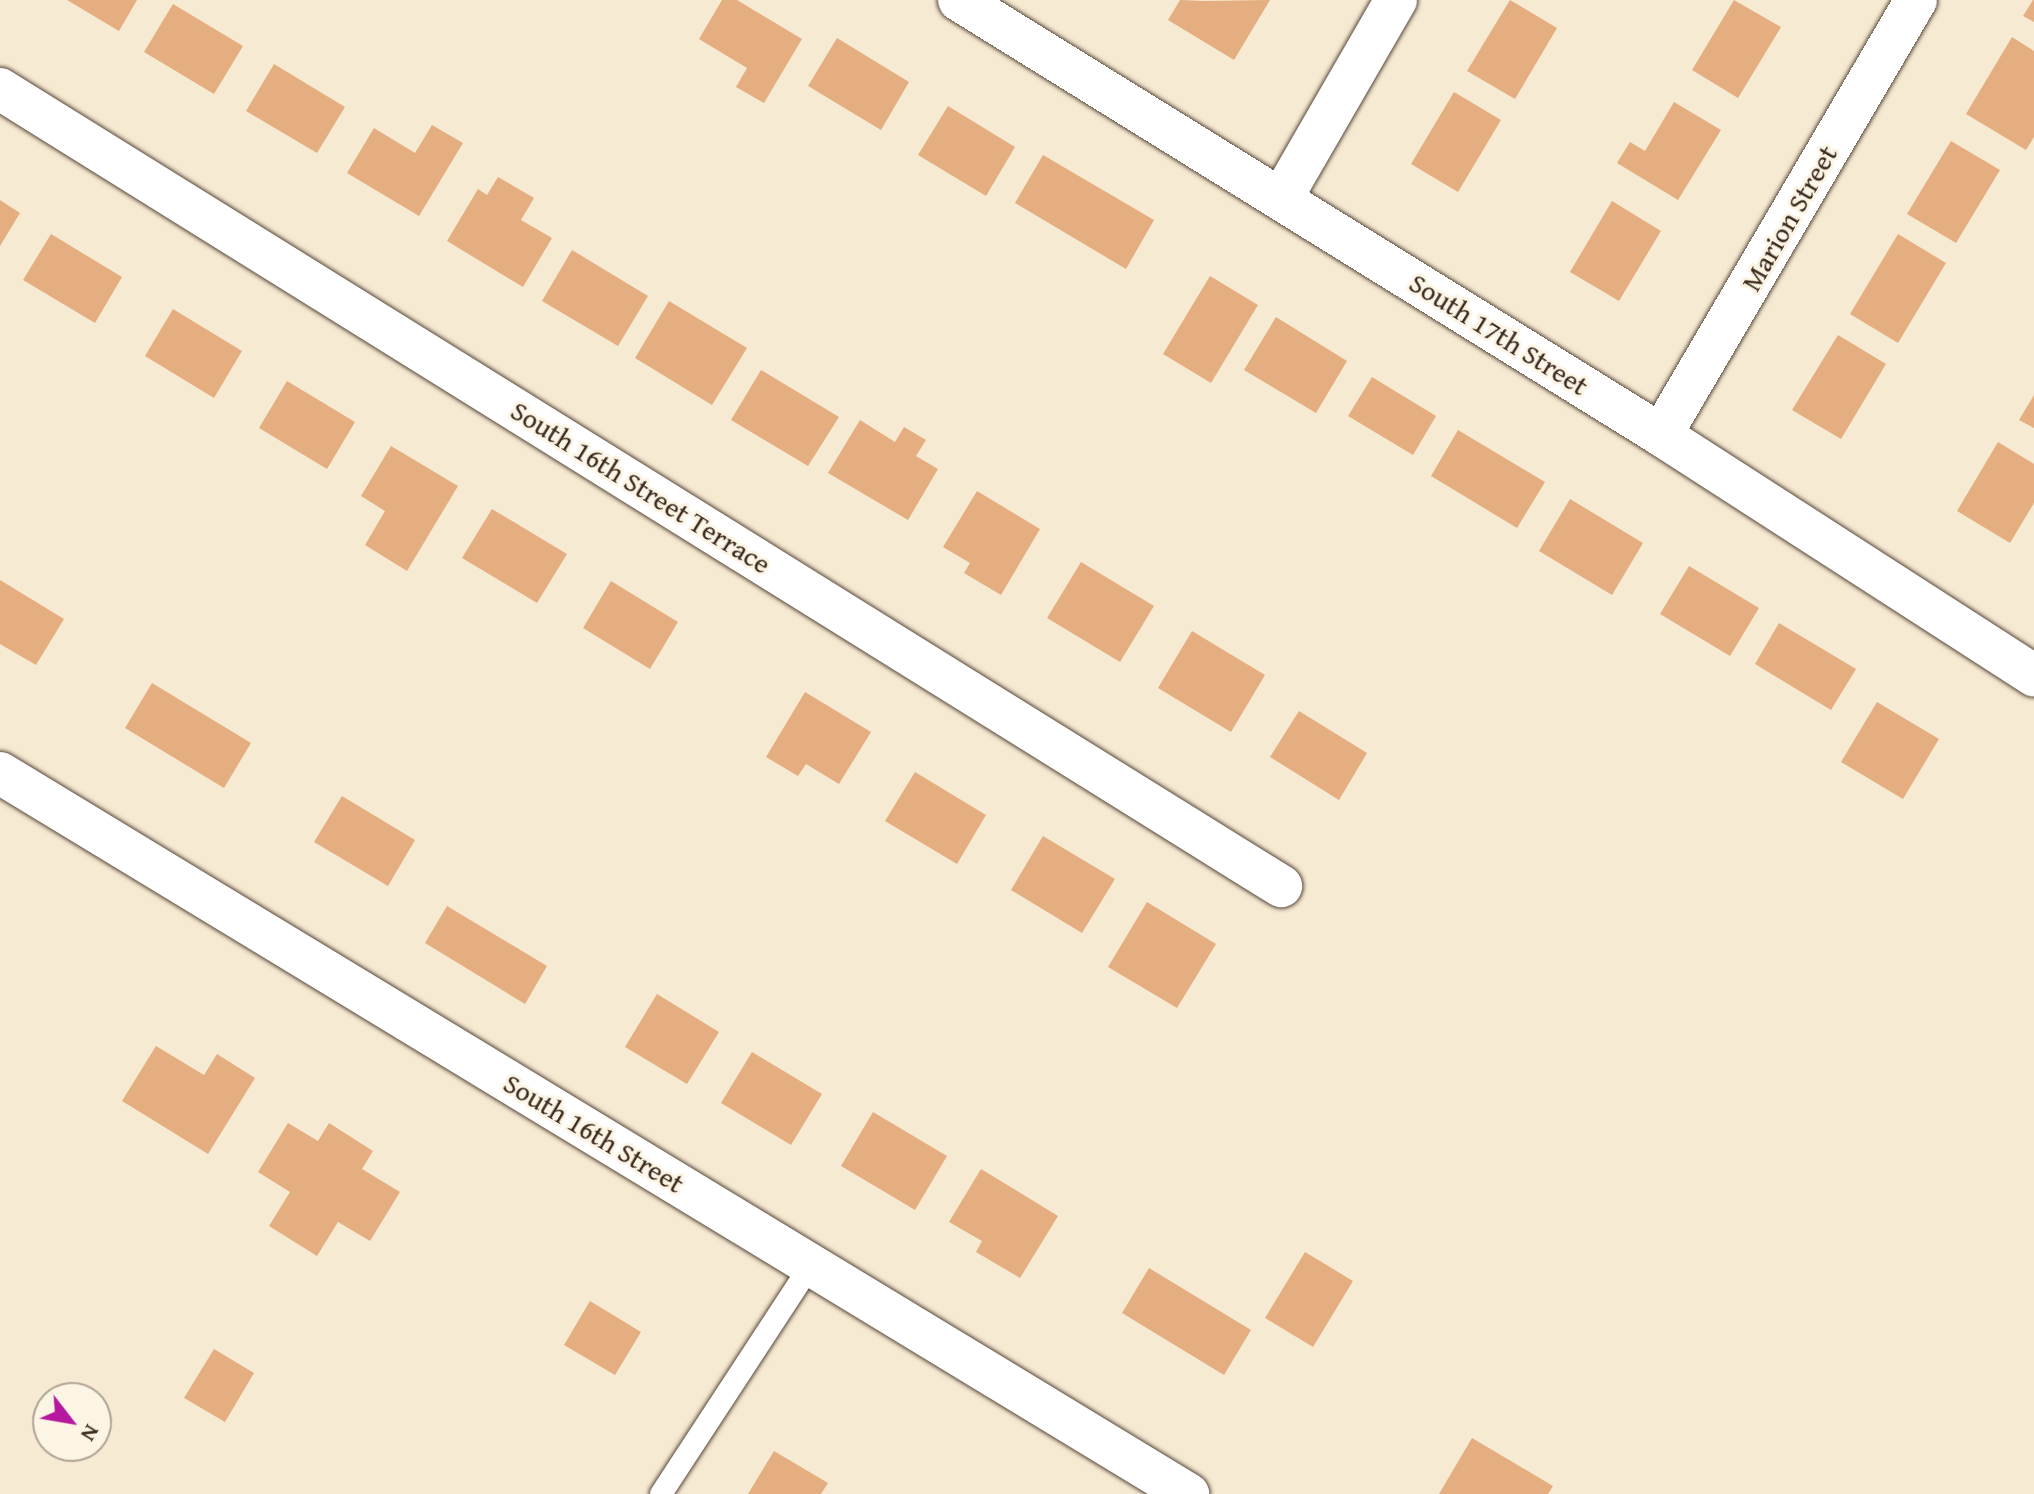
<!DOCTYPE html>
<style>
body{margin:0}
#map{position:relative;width:2034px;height:1494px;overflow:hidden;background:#f7ead3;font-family:"Gentium Book Plus",serif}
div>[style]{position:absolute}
.building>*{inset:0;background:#e4ae80}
.roads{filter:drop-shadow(0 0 2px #574739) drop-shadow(0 0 2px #574739)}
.lane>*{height:22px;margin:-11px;padding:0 11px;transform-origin:11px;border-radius:11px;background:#fff}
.street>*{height:42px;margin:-21px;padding:0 21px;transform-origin:21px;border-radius:21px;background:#fff}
span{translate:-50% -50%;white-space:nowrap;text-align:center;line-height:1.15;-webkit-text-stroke:6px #fcf5e5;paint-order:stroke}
.street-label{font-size:28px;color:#3b2a1e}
.north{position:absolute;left:32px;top:1382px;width:80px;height:80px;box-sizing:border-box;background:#fcf5e5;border:2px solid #afa495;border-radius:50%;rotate:121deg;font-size:22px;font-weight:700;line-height:32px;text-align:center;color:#3b2a1e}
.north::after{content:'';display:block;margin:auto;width:28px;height:36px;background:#b5179e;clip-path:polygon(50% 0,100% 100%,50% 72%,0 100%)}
</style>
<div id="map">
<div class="building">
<div style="clip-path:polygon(67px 0,137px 0,119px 31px)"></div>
<div style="clip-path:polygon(722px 0,737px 0,802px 39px,764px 103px,736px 87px,747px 68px,699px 39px)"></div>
<div style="clip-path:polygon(1180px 0,1204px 1px,1270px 0,1234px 60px,1168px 20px)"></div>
<div style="clip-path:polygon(1510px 0,1557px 28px,1515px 99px,1467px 71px)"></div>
<div style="clip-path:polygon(1734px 0,1781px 27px,1738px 98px,1692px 70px)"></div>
<div style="clip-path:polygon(2033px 0,2034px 0,2034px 22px,2023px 16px)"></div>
<div style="clip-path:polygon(173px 4px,243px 46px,214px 94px,144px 52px)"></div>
<div style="clip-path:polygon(2012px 37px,2034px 51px,2034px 137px,2026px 150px,1966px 114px)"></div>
<div style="clip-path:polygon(837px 38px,909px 82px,881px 130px,808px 86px)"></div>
<div style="clip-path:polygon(274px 64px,345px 107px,317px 153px,246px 111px)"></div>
<div style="clip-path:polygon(1454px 92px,1501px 120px,1458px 192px,1411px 164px)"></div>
<div style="clip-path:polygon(1674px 102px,1721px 130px,1678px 200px,1617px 163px,1630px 142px,1645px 151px)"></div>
<div style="clip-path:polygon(948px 106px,1015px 147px,986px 196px,918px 155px)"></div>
<div style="clip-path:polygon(432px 125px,463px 143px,419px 216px,347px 173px,374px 128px,415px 153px)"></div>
<div style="clip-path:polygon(1951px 141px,2000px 170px,1956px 243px,1907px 214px)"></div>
<div style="clip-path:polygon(1043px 155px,1154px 220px,1126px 269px,1015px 203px)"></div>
<div style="clip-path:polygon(498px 177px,534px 198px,521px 220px,552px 238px,523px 287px,447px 241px,478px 189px,487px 195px)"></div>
<div style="clip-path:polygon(0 200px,20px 213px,0 246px)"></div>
<div style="clip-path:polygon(1612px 201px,1661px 231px,1619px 301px,1570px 272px)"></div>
<div style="clip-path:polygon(51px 234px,122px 277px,95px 323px,23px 280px)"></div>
<div style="clip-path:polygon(1898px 234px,1946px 263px,1898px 343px,1850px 314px)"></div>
<div style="clip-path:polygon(572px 250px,648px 296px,618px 346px,542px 301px)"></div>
<div style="clip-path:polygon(1210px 276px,1258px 305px,1211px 383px,1163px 354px)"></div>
<div style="clip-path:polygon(669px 301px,747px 348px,712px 405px,635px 358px)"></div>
<div style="clip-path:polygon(173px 309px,242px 351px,214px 398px,145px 356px)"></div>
<div style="clip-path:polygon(1276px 317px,1347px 361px,1316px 413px,1244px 370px)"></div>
<div style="clip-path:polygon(1838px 335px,1886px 364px,1841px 439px,1792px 410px)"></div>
<div style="clip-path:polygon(761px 370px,839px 417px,808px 466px,731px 420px)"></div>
<div style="clip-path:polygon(1372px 377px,1436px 416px,1413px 455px,1348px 416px)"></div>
<div style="clip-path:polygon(287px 381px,355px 422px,327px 469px,259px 428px)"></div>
<div style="clip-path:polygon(2034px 395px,2034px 428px,2019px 420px)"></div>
<div style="clip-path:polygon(860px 420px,895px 442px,904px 427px,926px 440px,916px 456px,938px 469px,908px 520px,828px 473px)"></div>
<div style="clip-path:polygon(1458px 430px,1545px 482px,1517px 528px,1431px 476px)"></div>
<div style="clip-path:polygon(1998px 442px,2034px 464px,2034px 503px,2010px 543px,1957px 511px)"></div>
<div style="clip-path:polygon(391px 446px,458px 486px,407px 571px,365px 545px,385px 511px,361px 496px)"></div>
<div style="clip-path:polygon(977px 491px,1040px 529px,1001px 595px,964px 573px,970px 563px,943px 547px)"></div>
<div style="clip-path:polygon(1570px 499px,1643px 543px,1612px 595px,1539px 551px)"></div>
<div style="clip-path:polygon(492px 509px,567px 554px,537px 603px,462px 558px)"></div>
<div style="clip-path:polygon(1081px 562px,1154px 606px,1120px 662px,1047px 618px)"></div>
<div style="clip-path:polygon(1689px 566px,1759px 608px,1730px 656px,1660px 614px)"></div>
<div style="clip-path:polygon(0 580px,64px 619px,36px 665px,0 644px)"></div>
<div style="clip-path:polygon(611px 581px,678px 622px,650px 669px,583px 628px)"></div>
<div style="clip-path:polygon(1779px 623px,1856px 669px,1831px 710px,1755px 664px)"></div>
<div style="clip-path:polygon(1192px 631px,1265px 675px,1231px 732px,1158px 688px)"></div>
<div style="clip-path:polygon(152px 683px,251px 743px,224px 788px,125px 728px)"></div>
<div style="clip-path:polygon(805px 692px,871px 732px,839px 784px,806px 764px,798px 776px,766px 757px)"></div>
<div style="clip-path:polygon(1877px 702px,1939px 739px,1903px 799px,1841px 762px)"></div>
<div style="clip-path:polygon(1299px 711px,1367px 753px,1339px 800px,1270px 757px)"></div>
<div style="clip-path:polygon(915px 772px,986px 815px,957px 864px,885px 821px)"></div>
<div style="clip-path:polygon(342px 796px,415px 840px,388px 886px,314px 842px)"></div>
<div style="clip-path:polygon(1043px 836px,1115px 879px,1082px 933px,1011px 890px)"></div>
<div style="clip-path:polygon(1147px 902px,1216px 944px,1177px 1008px,1108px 967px)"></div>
<div style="clip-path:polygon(447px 906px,547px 966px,525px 1004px,425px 943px)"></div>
<div style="clip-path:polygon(657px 994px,719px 1032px,687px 1084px,625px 1047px)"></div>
<div style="clip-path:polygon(156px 1046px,204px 1075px,217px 1054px,255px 1078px,208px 1154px,122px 1101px)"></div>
<div style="clip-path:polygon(752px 1052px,822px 1094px,791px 1145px,721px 1103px)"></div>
<div style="clip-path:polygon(873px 1112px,947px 1156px,915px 1210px,841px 1166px)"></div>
<div style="clip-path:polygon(288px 1123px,318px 1141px,329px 1123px,373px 1151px,362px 1169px,400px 1192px,370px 1241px,338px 1222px,317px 1256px,269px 1226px,290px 1192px,258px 1172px)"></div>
<div style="clip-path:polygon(981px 1169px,1058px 1216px,1020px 1278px,976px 1252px,982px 1241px,949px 1222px)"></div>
<div style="clip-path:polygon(1305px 1252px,1353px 1281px,1313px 1347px,1265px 1318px)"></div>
<div style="clip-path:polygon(1149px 1268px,1251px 1330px,1224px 1375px,1122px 1313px)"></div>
<div style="clip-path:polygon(590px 1301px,641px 1332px,615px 1375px,564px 1345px)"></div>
<div style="clip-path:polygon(214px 1349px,254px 1373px,225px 1422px,184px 1398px)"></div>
<div style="clip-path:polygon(1472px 1438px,1553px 1486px,1548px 1494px,1439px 1494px)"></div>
<div style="clip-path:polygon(774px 1451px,828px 1483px,821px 1494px,748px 1494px)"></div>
</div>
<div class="roads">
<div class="lane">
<div style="left:661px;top:1494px;width:274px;rotate:-56.8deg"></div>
</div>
<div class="street">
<div style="left:959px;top:0;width:826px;rotate:31.78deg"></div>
<div style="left:1661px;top:435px;width:444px;rotate:32.8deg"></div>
<div style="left:0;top:89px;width:1509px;rotate:31.89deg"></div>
<div style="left:1281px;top:199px;width:230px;rotate:-60deg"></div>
<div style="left:1661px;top:435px;width:504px;rotate:-59.62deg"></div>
<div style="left:0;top:773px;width:1390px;rotate:31.25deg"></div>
</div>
</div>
<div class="street-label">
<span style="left:1789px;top:218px;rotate:-60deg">Marion Street</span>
<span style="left:1499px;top:334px;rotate:32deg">South 17th Street</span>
<span style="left:641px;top:487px;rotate:32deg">South 16th Street Terrace</span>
<span style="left:594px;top:1133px;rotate:31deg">South 16th Street</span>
</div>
<div class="north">N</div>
</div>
